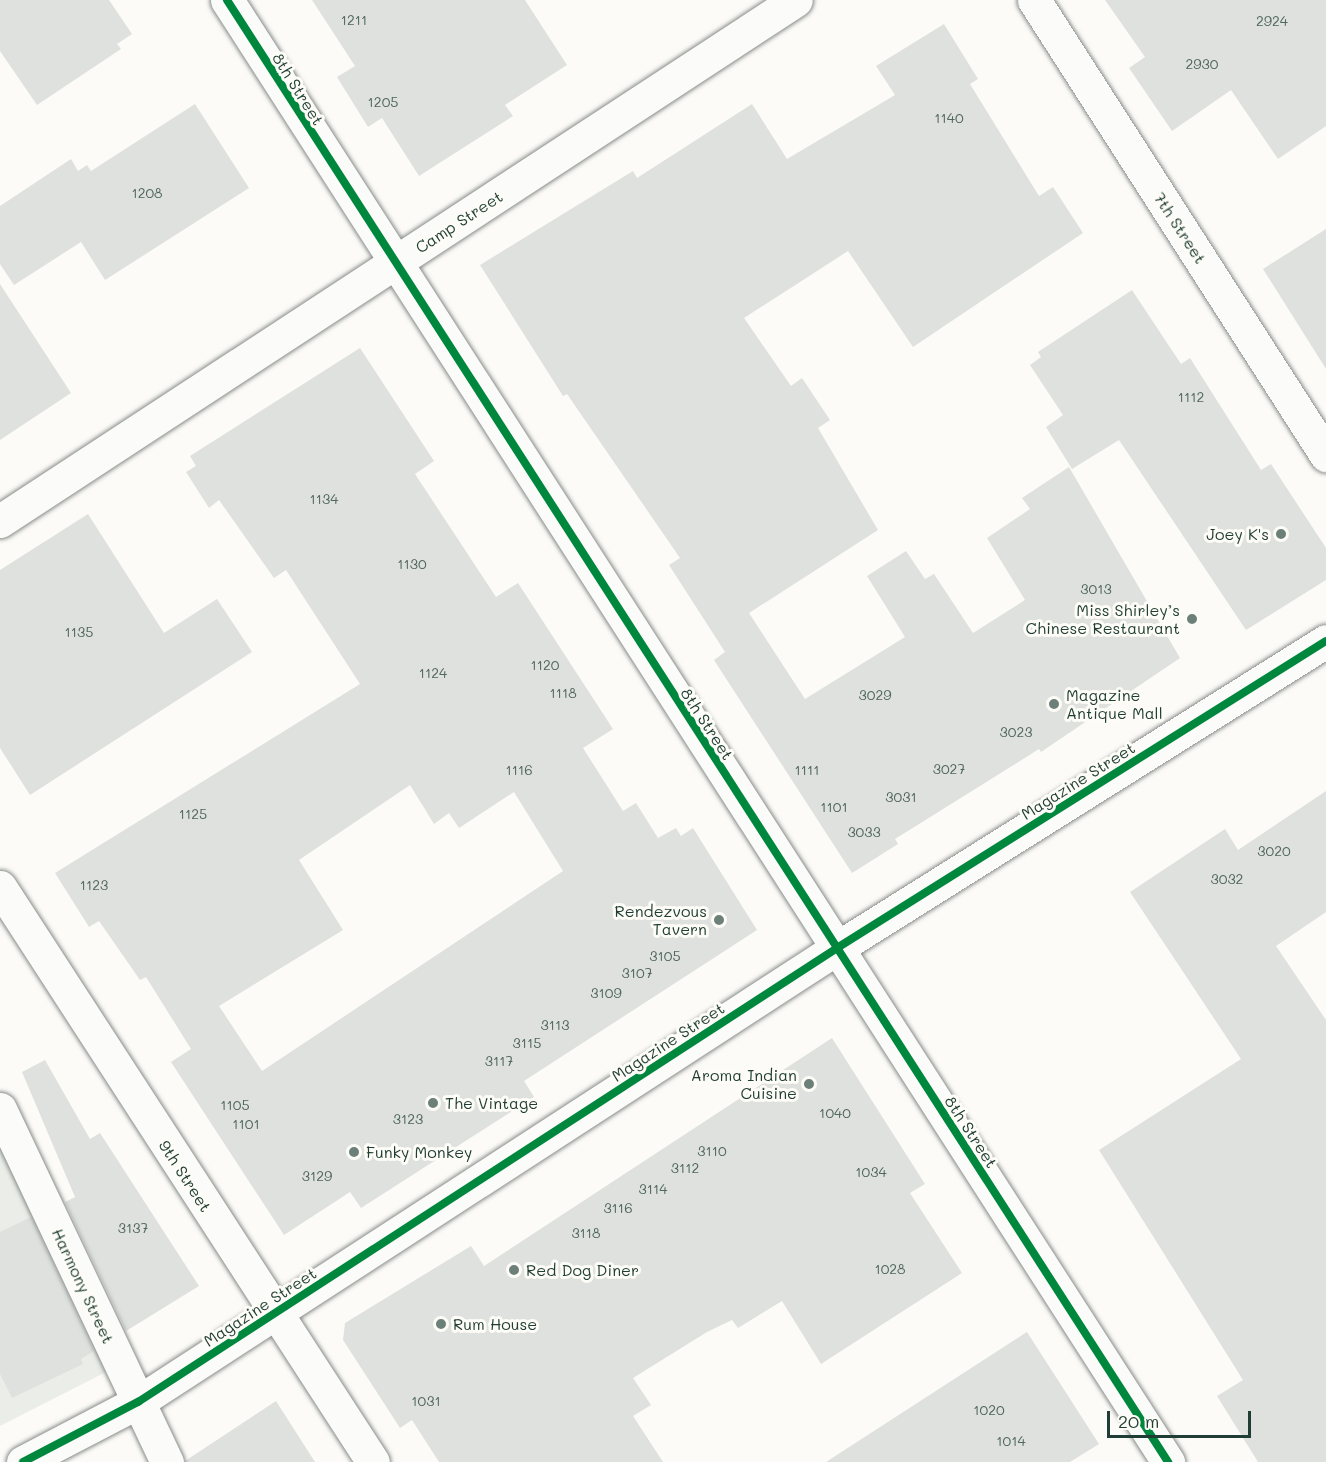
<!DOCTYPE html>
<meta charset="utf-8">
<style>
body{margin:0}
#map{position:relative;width:1326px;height:1462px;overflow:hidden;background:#fcfbf8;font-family:Mali,sans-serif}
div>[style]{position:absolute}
.built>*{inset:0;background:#ebede8}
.building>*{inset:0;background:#dfe1de}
.roads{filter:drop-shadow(0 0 2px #888d8a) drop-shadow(0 0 2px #888d8a)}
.street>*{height:33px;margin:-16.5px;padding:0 16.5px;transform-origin:16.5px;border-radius:16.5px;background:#fbfbf9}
.secondary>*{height:33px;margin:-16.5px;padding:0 16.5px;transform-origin:16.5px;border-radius:16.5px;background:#fbfbf9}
.cycleway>*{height:8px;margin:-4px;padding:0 4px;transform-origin:4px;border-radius:4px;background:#00873e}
.dots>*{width:16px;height:16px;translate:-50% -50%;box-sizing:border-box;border:3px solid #fdfcf7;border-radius:50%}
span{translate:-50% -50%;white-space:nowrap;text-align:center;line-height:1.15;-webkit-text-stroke:6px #fdfcf7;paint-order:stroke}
.number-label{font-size:14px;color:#4f665e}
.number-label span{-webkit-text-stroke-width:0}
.street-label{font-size:16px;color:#1f3d34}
.poi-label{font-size:16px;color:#1f3d34}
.right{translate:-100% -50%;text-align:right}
.left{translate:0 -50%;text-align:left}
.scale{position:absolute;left:1107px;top:1411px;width:144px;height:27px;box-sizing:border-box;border:3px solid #1f3d34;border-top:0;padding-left:8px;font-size:18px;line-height:21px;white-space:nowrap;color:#1f3d34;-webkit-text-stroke:4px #fdfcf7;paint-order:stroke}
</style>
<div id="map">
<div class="built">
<div style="clip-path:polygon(0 1142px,110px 1370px,0 1426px)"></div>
</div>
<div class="building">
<div style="clip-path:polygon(0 0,109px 0,132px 34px,117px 44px,121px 49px,37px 105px,0 51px)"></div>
<div style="clip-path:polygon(312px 0,525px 0,567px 65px,505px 105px,513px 116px,419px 176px,382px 118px,368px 127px,337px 77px,355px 66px)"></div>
<div style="clip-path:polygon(1105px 0,1326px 0,1326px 126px,1278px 159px,1231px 90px,1172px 131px,1129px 68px,1145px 57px)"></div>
<div style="clip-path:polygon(944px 24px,978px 79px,970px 84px,1039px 196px,1053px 187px,1083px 233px,913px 347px,848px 251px,744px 318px,791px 386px,802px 378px,830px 420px,818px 428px,878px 530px,749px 613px,805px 699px,905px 637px,867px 576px,906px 551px,925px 579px,934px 574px,973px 633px,1025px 600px,987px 538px,1030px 509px,1022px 498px,1069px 467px,1180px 658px,1041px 752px,1039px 749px,895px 839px,898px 844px,852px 873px,714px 660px,725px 652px,669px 565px,680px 558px,567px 394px,563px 396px,480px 265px,633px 171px,637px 178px,752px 104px,787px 159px,895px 95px,876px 66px)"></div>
<div style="clip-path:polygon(195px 104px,249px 188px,105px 280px,81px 242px,14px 285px,0 264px,0 206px,71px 159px,78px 171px,87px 165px,91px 171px)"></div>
<div style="clip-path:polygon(1326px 229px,1326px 369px,1263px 269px)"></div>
<div style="clip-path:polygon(0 284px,71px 393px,0 440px)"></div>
<div style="clip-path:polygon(1132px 290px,1181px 364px,1190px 358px,1261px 470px,1271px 464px,1326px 548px,1326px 580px,1246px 630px,1119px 440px,1072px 469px,1046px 427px,1063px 415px,1030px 365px,1041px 357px,1038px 352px)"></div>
<div style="clip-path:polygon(evenodd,360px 348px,434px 461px,415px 474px,496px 597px,518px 583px,613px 729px,583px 748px,623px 811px,636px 803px,658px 838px,676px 828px,681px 836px,693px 828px,757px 930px,524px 1081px,534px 1097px,361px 1208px,350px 1192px,284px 1235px,171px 1062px,191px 1049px,146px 977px,140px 980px,99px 921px,89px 927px,55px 873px,360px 684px,286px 570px,274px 578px,219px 500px,209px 508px,186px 472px,196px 466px,190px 456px,360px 348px,410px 785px,434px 824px,449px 813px,459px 828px,514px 792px,563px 871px,262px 1071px,219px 1006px,343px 930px,299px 860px,410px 785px)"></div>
<div style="clip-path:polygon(88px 514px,164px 633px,217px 599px,252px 652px,30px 795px,0 748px,0 570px)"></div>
<div style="clip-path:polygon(1326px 791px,1326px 912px,1276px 946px,1326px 1020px,1326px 1462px,1258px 1462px,1217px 1396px,1243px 1380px,1099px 1150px,1241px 1059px,1130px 892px,1225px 829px,1238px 850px)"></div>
<div style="clip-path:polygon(832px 1038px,925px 1184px,910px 1193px,962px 1273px,821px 1364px,782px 1301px,738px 1328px,732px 1320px,707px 1332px,633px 1378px,651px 1405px,633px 1416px,663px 1462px,439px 1462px,412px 1420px,400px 1428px,343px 1340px,345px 1323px,471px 1246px,484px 1266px)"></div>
<div style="clip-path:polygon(45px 1060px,90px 1139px,100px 1133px,199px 1286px,126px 1331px,65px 1202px,75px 1197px,22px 1072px)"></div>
<div style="clip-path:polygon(31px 1217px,94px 1351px,81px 1359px,83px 1364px,12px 1398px,0 1374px,0 1232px)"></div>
<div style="clip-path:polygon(1027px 1332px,1099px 1444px,1070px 1462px,826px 1462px)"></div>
<div style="clip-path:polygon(276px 1401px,315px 1462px,185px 1462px,185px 1461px)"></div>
</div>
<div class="roads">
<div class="street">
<div style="left:227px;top:0;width:1739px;rotate:57.23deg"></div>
<div style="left:1034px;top:0;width:541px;rotate:57.31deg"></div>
<div style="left:0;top:521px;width:951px;rotate:-33.21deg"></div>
<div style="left:0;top:887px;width:685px;rotate:57.03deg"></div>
<div style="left:0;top:1109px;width:391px;rotate:64.7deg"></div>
</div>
<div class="secondary">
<div style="left:23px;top:1462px;width:130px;rotate:-27.6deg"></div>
<div style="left:138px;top:1402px;width:833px;rotate:-33deg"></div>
<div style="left:837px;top:948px;width:577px;rotate:-32.12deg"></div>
</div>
</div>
<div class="cycleway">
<div style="left:227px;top:0;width:1739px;rotate:57.23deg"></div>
<div style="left:23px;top:1462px;width:130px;rotate:-27.6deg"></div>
<div style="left:138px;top:1402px;width:833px;rotate:-33deg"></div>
<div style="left:837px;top:948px;width:577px;rotate:-32.12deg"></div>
</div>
<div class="dots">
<div style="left:1281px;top:534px;background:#6c8079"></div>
<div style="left:1192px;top:619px;background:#6c8079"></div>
<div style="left:1054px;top:704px;background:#6c8079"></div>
<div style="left:719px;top:920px;background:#6c8079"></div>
<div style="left:809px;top:1084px;background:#6c8079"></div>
<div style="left:433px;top:1103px;background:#6c8079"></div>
<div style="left:354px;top:1152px;background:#6c8079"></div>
<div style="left:514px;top:1270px;background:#6c8079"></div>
<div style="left:441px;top:1324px;background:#6c8079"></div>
</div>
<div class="number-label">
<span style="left:354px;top:20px">1211</span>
<span style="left:1272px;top:21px">2924</span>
<span style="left:1202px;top:64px">2930</span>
<span style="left:383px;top:102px">1205</span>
<span style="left:949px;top:118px">1140</span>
<span style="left:147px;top:193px">1208</span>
<span style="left:1191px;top:397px">1112</span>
<span style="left:324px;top:499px">1134</span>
<span style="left:412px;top:564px">1130</span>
<span style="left:1096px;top:589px">3013</span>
<span style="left:79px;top:632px">1135</span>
<span style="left:545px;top:665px">1120</span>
<span style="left:433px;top:673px">1124</span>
<span style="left:563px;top:693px">1118</span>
<span style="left:875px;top:695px">3029</span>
<span style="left:1016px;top:732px">3023</span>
<span style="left:949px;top:769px">3027</span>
<span style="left:519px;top:770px">1116</span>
<span style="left:807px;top:770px">1111</span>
<span style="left:901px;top:797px">3031</span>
<span style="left:834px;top:807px">1101</span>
<span style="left:193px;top:814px">1125</span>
<span style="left:864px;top:832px">3033</span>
<span style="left:1274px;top:851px">3020</span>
<span style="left:1227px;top:879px">3032</span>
<span style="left:94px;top:885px">1123</span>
<span style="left:665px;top:956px">3105</span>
<span style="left:637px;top:973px">3107</span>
<span style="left:606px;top:993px">3109</span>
<span style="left:555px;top:1025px">3113</span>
<span style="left:527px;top:1043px">3115</span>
<span style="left:499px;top:1061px">3117</span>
<span style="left:235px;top:1105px">1105</span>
<span style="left:835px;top:1113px">1040</span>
<span style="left:408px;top:1119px">3123</span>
<span style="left:246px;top:1124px">1101</span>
<span style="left:712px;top:1151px">3110</span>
<span style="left:685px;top:1168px">3112</span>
<span style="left:871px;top:1172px">1034</span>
<span style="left:317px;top:1176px">3129</span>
<span style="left:653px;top:1189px">3114</span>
<span style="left:618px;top:1208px">3116</span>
<span style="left:133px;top:1228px">3137</span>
<span style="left:586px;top:1233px">3118</span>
<span style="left:890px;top:1269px">1028</span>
<span style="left:426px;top:1401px">1031</span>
<span style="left:989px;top:1410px">1020</span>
<span style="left:1011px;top:1441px">1014</span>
</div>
<div class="street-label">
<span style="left:298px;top:89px;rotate:58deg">8th Street</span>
<span style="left:459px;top:222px;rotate:-33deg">Camp Street</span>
<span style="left:1180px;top:228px;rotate:57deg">7th Street</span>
<span style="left:707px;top:724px;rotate:57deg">8th Street</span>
<span style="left:1078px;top:781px;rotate:-32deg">Magazine Street</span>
<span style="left:668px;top:1042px;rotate:-33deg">Magazine Street</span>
<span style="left:971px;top:1132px;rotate:57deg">8th Street</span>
<span style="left:185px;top:1176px;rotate:57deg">9th Street</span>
<span style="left:83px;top:1286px;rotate:65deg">Harmony Street</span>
<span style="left:260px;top:1307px;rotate:-33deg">Magazine Street</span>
</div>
<div class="poi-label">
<span class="right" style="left:1269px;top:534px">Joey K's</span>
<span class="right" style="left:1180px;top:619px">Miss Shirley’s<br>Chinese Restaurant</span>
<span class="left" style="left:1066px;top:704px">Magazine<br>Antique Mall</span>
<span class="right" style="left:707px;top:920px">Rendezvous<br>Tavern</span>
<span class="right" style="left:797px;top:1084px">Aroma Indian<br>Cuisine</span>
<span class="left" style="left:445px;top:1103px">The Vintage</span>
<span class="left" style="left:366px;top:1152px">Funky Monkey</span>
<span class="left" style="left:526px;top:1270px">Red Dog Diner</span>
<span class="left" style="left:453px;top:1324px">Rum House</span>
</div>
<div class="scale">20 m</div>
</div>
